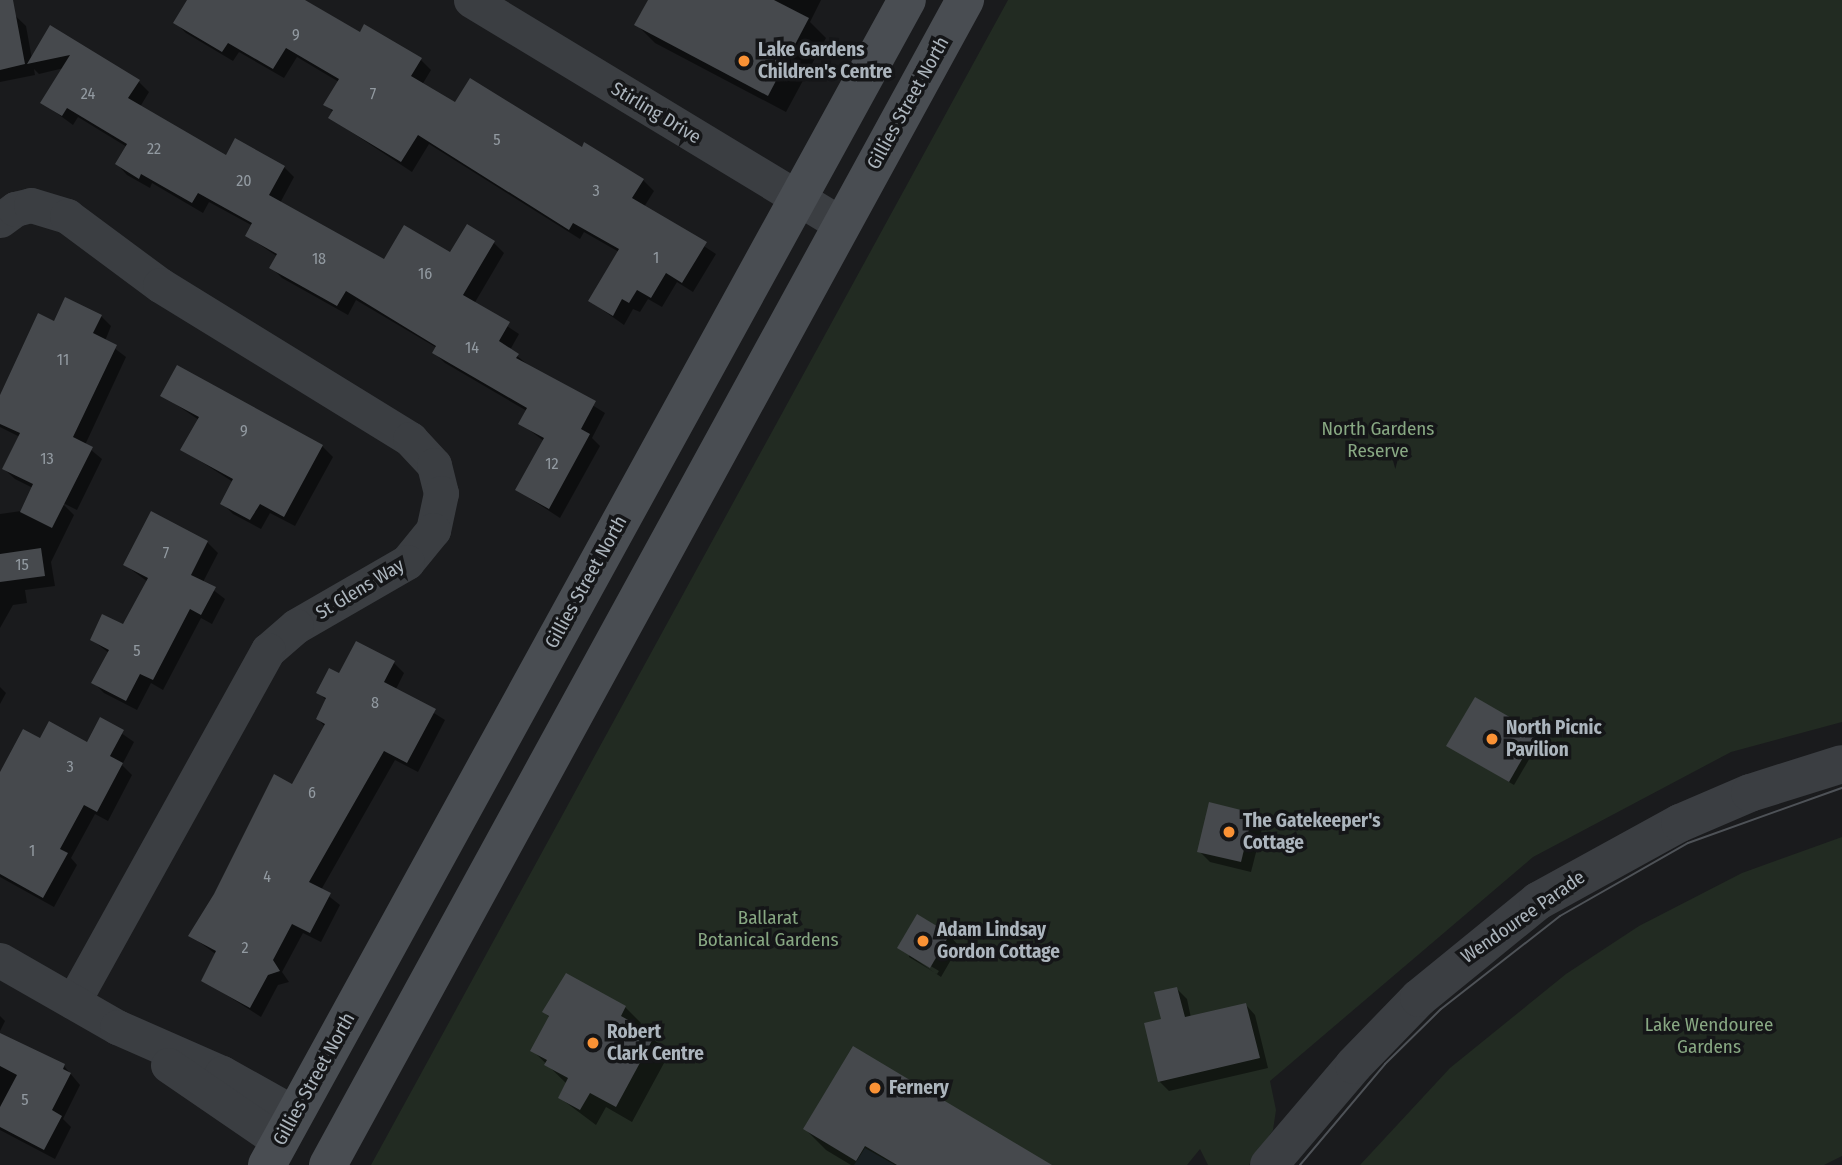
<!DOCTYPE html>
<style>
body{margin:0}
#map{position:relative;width:1842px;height:1165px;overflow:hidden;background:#1a1b1d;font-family:"Fira Sans Condensed",sans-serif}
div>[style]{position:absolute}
.green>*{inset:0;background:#222b22}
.water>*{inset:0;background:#2f3d42}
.shadow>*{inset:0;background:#0007}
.building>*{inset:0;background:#46494d}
.minor>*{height:35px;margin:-17.5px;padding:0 17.5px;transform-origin:17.5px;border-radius:17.5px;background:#3b3e42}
.tertiary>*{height:38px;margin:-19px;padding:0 19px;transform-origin:19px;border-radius:19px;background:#3b3e42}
.secondary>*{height:38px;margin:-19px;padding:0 19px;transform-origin:19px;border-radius:19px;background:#494d52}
.tram>*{height:2px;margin:-1px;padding:0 1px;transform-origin:1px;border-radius:1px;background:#4e5257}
.dots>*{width:19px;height:19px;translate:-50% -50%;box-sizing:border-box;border:4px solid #151618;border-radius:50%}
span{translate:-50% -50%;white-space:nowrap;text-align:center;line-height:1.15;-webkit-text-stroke:7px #151618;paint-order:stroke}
.number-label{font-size:16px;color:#929aa1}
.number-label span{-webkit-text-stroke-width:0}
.poi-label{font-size:19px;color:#acb5bd;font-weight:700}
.left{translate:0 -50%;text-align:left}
.street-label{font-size:19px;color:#acb5bd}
.park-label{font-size:19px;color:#88a883}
</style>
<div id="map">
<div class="green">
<div style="clip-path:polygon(1008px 0,1842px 0,1842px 722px,1731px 752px,1533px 857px,1270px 1081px,1276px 1110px,1273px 1130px,1249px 1165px,1208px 1165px,1200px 1149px,1187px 1165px,371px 1165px)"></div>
<div style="clip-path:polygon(1842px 837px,1842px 1156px,1824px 1165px,1360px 1165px,1450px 1068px,1566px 974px,1639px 926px,1742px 873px)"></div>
</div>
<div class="water">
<div style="clip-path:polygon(865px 1148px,895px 1165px,854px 1165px)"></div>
</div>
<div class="shadow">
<div style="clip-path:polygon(189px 0,302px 0,360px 34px,365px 26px,421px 60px,431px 70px,422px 85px,455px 105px,582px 149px,585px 145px,643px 180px,654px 191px,644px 207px,716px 254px,693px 292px,677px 282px,662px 307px,648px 299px,640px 312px,633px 309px,624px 325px,590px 301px,619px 252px,584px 232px,580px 239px,429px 144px,412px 172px,330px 118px,333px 112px,326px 104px,339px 82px,297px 57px,284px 78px,239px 52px,233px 61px,186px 33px,176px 23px)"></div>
<div style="clip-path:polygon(650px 0,821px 0,810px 22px,826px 38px,786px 112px,655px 43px,637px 25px)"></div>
<div style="clip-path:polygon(0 1px,26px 26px,32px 59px,50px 28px,139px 82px,149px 92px,140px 107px,226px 158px,284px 167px,294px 177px,280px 203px,385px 261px,450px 255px,494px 243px,504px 253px,474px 304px,519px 334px,510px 350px,528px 365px,605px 413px,592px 438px,600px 446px,560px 518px,517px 490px,544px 441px,520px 423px,527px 411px,445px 363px,434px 353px,437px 348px,356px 300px,348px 315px,282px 278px,272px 268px,278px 257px,247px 236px,253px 226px,209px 202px,203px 213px,152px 183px,150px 188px,127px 175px,117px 164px,127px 147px,78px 117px,73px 125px,43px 103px,64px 68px,39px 74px,34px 69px,35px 75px,0 82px)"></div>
<div style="clip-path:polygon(101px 316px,111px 326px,105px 341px,126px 357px,85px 445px,102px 459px,77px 510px,15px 479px,4px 469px,20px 437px,0 427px,0 397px,55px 323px)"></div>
<div style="clip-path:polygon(162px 395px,322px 446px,333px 457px,295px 526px,270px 513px,261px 529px,233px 514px,222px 503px,233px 482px,183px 450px,199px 420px)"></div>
<div style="clip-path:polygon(64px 505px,74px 515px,51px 562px,55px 586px,25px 590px,27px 603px,13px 605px,0 628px,0 514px)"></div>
<div style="clip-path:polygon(207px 542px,218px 553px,203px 582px,225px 599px,212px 624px,201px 618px,163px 690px,151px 683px,137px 710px,104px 693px,93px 682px,109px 653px,92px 640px,124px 627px,148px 582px,125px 565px)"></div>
<div style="clip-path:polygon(394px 663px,404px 673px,396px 689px,445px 720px,418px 772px,395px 760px,321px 890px,340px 905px,321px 942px,303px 933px,282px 972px,289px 982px,278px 985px,261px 1017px,203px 980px,217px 955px,191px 936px,293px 786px,325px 727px,318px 719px,327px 701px,318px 692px,340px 675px)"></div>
<div style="clip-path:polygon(0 687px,6px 693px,0 704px)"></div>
<div style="clip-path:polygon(101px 719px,134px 742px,122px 765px,132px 775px,108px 821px,95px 814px,71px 858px,77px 865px,54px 907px,0 877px,0 784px,40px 741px,87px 744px)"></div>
<div style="clip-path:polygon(1536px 734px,1541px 739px,1514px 785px,1449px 746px)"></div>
<div style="clip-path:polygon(1252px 814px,1263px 825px,1251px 872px,1210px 862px,1199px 851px)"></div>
<div style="clip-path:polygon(evenodd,949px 935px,959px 946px,941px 977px,899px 948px,949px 935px,909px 953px,939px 971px,937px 974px,909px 957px,909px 953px)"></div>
<div style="clip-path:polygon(1177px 989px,1187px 999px,1191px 1018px,1246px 1005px,1255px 1015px,1268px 1068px,1169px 1091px,1159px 1081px,1163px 1021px)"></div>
<div style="clip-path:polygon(625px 1007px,641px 1023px,638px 1028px,670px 1052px,632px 1122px,606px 1107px,596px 1125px,560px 1098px,567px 1084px,532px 1050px,550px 1018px,544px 1012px)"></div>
<div style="clip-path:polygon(0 1016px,5px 1021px,0 1031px)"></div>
<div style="clip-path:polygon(0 1034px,64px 1066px,80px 1085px,63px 1119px,71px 1127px,55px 1159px,0 1130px)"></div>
<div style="clip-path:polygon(805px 1129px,1043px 1165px,851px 1165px,826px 1150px)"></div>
</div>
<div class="building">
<div style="clip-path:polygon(0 0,13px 0,25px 64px,0 70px)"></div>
<div style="clip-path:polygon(187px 0,305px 0,360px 32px,364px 24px,422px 58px,411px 76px,455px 102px,470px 78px,582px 147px,584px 142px,644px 179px,632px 198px,707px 242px,682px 283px,666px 273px,651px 298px,637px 290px,629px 303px,622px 299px,613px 316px,588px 301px,619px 249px,573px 223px,569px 230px,418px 135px,401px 162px,328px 118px,333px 110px,323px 105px,339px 79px,286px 48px,273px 69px,228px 43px,222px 52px,173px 23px)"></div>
<div style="clip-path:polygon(648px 0,774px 0,809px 18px,768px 96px,634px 25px)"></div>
<div style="clip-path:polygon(50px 25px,140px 80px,128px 98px,226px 155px,235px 138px,285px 166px,269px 195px,384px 259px,404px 225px,450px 252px,467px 224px,495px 241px,463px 295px,510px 322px,499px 341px,519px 354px,516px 358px,596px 401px,581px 429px,590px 434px,549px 509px,515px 490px,544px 438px,518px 424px,527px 408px,432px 353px,436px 346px,346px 291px,337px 306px,269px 268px,277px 254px,245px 236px,252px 223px,198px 193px,192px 203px,141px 174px,139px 179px,115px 164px,127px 144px,67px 108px,62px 116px,40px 103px,70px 55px,27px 64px)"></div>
<div style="clip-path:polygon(65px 297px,102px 315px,93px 333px,117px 345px,73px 437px,93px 447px,52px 528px,20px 512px,33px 484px,2px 469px,20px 433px,0 424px,0 395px,38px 313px,54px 321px)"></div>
<div style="clip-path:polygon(177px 365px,323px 445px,284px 517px,260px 504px,250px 520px,220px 504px,233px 479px,180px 450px,199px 417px,160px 396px)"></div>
<div style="clip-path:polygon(151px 511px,208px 541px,191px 575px,216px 587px,201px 615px,190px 609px,153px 680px,140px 674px,126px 701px,91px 683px,109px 650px,90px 640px,102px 614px,123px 624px,148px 578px,123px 565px)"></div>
<div style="clip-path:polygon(41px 548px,45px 576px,0 582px,0 554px)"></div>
<div style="clip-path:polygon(356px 641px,395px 661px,384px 682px,436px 709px,407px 763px,384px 751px,309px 882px,331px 893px,310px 933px,292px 924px,273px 960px,280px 971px,268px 975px,250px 1008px,201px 981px,216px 951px,188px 936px,214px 894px,274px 774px,292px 784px,325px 724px,316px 719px,326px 698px,316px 693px,329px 668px,339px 673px)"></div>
<div style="clip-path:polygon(1475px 697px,1537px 733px,1509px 782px,1446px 746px)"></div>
<div style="clip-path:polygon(100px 717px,124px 730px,110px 756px,123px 763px,97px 812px,84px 805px,60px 849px,68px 853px,43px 898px,0 874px,0 772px,23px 729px,40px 738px,49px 721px,87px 742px)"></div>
<div style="clip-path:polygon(1209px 802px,1253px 813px,1241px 862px,1197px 852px)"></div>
<div style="clip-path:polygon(917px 914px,950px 934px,930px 968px,897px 948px)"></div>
<div style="clip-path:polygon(566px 973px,626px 1006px,621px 1016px,655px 1035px,616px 1107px,590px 1093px,580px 1110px,558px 1098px,568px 1078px,544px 1065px,547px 1060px,530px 1051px,549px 1016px,542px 1012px)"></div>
<div style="clip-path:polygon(1177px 987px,1185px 1017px,1246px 1003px,1260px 1058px,1158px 1082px,1144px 1023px,1161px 1019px,1154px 992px)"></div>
<div style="clip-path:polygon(0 1033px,65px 1064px,63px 1069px,71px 1073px,52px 1110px,62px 1116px,44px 1150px,0 1127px,0 1107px,17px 1075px,0 1066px)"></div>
<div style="clip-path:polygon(853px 1046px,1052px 1165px,897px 1165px,865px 1146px,856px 1161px,803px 1129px)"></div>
</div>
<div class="minor">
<div style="left:471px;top:0;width:434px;rotate:31.2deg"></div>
<div style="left:0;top:220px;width:19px;rotate:-36deg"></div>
<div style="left:15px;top:209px;width:16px;rotate:-14deg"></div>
<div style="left:31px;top:205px;width:38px;rotate:17deg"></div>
<div style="left:67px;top:216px;width:116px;rotate:36.6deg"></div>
<div style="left:160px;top:285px;width:294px;rotate:31.6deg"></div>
<div style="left:410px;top:439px;width:35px;rotate:47deg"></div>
<div style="left:434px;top:465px;width:29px;rotate:76deg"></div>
<div style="left:441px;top:493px;width:38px;rotate:102deg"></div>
<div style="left:433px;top:530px;width:41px;rotate:129.1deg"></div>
<div style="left:407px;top:562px;width:128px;rotate:150deg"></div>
<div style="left:296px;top:626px;width:37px;rotate:139deg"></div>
<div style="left:268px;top:650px;width:402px;rotate:119deg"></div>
<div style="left:0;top:960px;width:135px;rotate:29.8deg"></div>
<div style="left:117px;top:1027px;width:115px;rotate:23.7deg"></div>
<div style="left:222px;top:1073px;width:84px;rotate:29.3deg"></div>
<div style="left:168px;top:1065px;width:136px;rotate:34.5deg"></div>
</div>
<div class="tertiary">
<div style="left:1269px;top:1165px;width:131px;rotate:-49.6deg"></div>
<div style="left:1354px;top:1065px;width:93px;rotate:-45.9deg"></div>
<div style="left:1419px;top:998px;width:154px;rotate:-39.2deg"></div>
<div style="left:1538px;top:901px;width:162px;rotate:-28.8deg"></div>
<div style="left:1680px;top:823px;width:76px;rotate:-23.2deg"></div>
<div style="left:1750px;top:793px;width:96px;rotate:-17.5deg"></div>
</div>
<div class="secondary">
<div style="left:267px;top:1165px;width:1329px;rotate:-61.22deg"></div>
<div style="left:328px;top:1165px;width:1328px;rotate:-61.33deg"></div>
</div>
<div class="tram">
<div style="left:1300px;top:1165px;width:132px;rotate:-49.9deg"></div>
<div style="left:1385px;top:1064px;width:78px;rotate:-44.5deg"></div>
<div style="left:1441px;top:1009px;width:151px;rotate:-38deg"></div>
<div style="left:1560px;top:916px;width:147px;rotate:-29.7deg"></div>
<div style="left:1688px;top:843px;width:164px;rotate:-19.7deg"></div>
</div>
<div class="dots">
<div style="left:744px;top:61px;background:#fa9235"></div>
<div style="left:1492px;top:739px;background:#fa9235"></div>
<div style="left:1229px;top:832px;background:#fa9235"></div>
<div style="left:923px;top:941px;background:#fa9235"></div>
<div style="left:593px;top:1043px;background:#fa9235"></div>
<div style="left:875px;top:1088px;background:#fa9235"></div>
</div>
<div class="number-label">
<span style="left:296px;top:35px">9</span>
<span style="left:88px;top:94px">24</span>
<span style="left:373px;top:94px">7</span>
<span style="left:497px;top:140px">5</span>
<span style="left:154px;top:149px">22</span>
<span style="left:244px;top:181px">20</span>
<span style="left:596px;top:191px">3</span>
<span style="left:656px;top:258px">1</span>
<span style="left:319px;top:259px">18</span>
<span style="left:425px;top:274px">16</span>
<span style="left:472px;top:348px">14</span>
<span style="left:63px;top:360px">11</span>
<span style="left:244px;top:431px">9</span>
<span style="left:47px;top:459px">13</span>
<span style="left:552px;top:464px">12</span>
<span style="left:166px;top:553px">7</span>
<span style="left:22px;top:565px">15</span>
<span style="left:137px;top:651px">5</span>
<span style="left:375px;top:703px">8</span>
<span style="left:70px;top:767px">3</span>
<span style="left:312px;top:793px">6</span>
<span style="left:32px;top:851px">1</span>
<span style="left:267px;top:877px">4</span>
<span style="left:245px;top:948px">2</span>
<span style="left:25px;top:1100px">5</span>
</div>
<div class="poi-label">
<span class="left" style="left:758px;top:61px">Lake Gardens<br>Children's Centre</span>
<span class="left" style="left:1506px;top:739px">North Picnic<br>Pavilion</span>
<span class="left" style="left:1243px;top:832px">The Gatekeeper's<br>Cottage</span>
<span class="left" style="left:937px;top:941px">Adam Lindsay<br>Gordon Cottage</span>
<span class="left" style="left:607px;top:1043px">Robert<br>Clark Centre</span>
<span class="left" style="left:889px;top:1088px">Fernery</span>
</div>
<div class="street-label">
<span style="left:908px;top:103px;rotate:-61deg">Gillies Street North</span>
<span style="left:656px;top:113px;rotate:31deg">Stirling Drive</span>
<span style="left:586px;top:582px;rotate:-61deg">Gillies Street North</span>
<span style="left:360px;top:589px;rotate:-31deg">St Glens Way</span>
<span style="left:1523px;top:917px;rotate:-35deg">Wendouree Parade</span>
<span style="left:314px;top:1079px;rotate:-61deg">Gillies Street North</span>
</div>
<div class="park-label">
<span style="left:1378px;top:440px">North Gardens<br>Reserve</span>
<span style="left:768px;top:929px">Ballarat<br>Botanical Gardens</span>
<span style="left:1709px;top:1036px">Lake Wendouree<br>Gardens</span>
</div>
</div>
